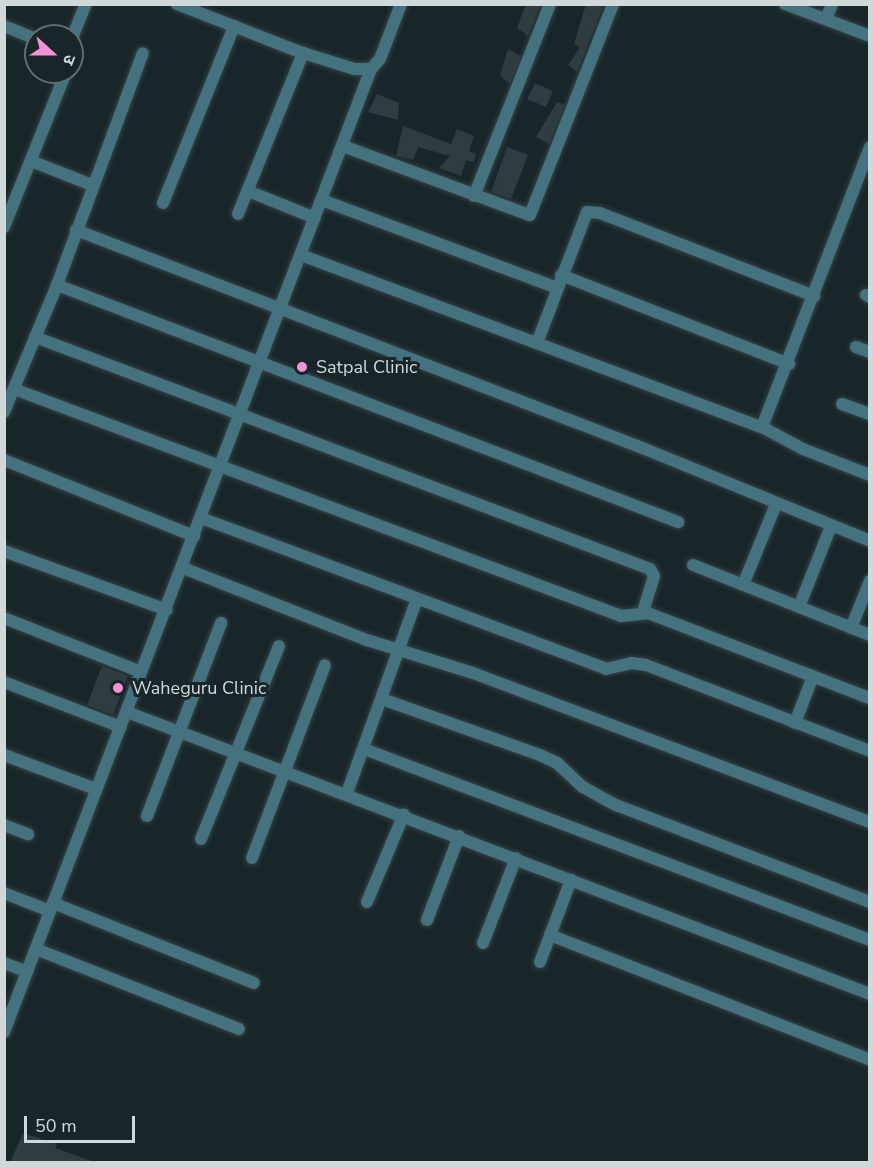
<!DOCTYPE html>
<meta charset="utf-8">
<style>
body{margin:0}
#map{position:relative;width:874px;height:1167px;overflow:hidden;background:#192629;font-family:"Nunito Sans","Noto Sans Devanagari",sans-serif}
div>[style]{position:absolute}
.building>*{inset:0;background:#2f3c40}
.roads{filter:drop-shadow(0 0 2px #364245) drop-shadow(0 0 2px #364245)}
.minor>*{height:12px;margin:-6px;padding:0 6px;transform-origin:6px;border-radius:6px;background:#44727e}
.tertiary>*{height:12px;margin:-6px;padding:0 6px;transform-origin:6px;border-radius:6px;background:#44727e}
.dots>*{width:16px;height:16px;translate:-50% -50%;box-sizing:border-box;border:3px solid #192629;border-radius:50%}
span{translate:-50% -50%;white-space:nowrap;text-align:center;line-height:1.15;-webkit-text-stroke:6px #192629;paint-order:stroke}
.poi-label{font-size:18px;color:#d0d8da}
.left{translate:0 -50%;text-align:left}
.frame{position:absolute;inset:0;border:6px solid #d0d8da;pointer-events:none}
.north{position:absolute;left:24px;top:24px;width:60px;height:60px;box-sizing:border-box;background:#192629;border:2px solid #626d70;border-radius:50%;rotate:111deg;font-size:16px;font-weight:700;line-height:24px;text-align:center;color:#d0d8da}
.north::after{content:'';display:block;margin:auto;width:21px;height:27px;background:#f391d5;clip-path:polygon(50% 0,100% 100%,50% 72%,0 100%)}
.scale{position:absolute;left:24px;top:1116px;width:111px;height:27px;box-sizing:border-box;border:3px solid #d0d8da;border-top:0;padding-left:8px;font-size:18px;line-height:21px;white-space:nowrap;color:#d0d8da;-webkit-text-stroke:4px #192629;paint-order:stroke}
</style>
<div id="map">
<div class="building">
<div style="clip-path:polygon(526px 4px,541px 4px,528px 36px,517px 28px)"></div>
<div style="clip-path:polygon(586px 4px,604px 4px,577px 72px,568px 65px,580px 47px,574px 44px)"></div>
<div style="clip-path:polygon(508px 49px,521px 56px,510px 84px,500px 76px)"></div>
<div style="clip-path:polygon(535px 83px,553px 91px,546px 107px,527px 99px)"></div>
<div style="clip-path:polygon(377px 94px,399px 103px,398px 120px,368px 112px)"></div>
<div style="clip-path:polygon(557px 102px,565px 105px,549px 144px,536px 137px)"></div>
<div style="clip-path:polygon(403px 126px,451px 144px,457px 129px,474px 136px,469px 151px,476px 154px,474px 162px,466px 160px,461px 176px,439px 168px,450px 156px,418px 147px,413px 160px,396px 156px)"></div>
<div style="clip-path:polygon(507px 147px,528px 155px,511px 199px,491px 192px)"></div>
<div style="clip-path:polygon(102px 666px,128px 676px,113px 715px,87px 705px)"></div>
<div style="clip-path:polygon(23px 1133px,57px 1144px,55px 1148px,94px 1162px,10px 1162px)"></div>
</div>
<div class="roads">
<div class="minor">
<div style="left:177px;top:4px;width:135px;rotate:21.3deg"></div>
<div style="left:303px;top:53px;width:53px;rotate:17.4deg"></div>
<div style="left:354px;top:69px;width:17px"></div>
<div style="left:826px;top:19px;width:16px;rotate:-68deg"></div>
<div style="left:4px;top:26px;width:35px;rotate:22deg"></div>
<div style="left:72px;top:38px;width:37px;rotate:-68deg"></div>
<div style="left:343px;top:146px;width:199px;rotate:20.3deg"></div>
<div style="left:530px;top:215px;width:227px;rotate:-68.5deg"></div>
<div style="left:31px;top:161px;width:66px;rotate:21.5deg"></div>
<div style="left:248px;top:191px;width:72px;rotate:21.9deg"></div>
<div style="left:474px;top:196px;width:206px;rotate:-68.4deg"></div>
<div style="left:322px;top:200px;width:251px;rotate:20.5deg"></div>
<div style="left:163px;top:203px;width:191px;rotate:-68.1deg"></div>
<div style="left:238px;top:214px;width:174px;rotate:-68deg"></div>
<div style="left:4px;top:227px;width:167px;rotate:-68.2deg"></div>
<div style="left:76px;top:230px;width:610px;rotate:21.05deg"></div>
<div style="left:645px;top:449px;width:243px;rotate:22.2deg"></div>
<div style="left:301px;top:255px;width:492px;rotate:20.5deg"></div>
<div style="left:762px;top:427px;width:47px;rotate:28.2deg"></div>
<div style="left:803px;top:449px;width:72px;rotate:21.2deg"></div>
<div style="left:561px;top:275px;width:245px;rotate:21.3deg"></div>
<div style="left:57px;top:285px;width:665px;rotate:20.89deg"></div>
<div style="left:866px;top:295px;width:4px;rotate:27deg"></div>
<div style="left:35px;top:337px;width:657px;rotate:20.67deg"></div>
<div style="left:650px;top:569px;width:8px;rotate:60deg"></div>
<div style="left:654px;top:576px;width:38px;rotate:107deg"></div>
<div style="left:537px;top:343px;width:140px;rotate:-69.1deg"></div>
<div style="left:587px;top:212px;width:13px;rotate:4deg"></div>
<div style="left:600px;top:213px;width:230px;rotate:21.2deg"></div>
<div style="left:856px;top:347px;width:15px;rotate:20deg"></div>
<div style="left:14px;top:389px;width:648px;rotate:20.5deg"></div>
<div style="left:621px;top:616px;width:27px;rotate:-6deg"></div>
<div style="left:648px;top:613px;width:238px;rotate:21deg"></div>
<div style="left:842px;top:404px;width:30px;rotate:20deg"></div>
<div style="left:4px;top:412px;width:138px;rotate:-67.3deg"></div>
<div style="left:57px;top:285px;width:247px;rotate:-69.7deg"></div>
<div style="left:762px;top:427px;width:300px;rotate:-68.9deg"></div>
<div style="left:4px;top:460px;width:205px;rotate:21.8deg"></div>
<div style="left:201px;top:518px;width:432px;rotate:20.4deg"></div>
<div style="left:606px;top:669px;width:27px;rotate:-13deg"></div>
<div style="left:632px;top:663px;width:14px;rotate:8deg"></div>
<div style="left:646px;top:665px;width:240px;rotate:21deg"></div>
<div style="left:4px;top:551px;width:173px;rotate:19.9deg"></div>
<div style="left:693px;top:565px;width:190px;rotate:21.6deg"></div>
<div style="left:183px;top:568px;width:198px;rotate:21.4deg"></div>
<div style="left:367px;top:640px;width:111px;rotate:17.3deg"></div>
<div style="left:473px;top:673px;width:424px;rotate:20.6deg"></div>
<div style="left:743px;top:585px;width:87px;rotate:-67.8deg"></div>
<div style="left:799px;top:607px;width:87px;rotate:-68.4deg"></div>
<div style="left:4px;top:618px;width:147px;rotate:21.5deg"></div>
<div style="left:851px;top:628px;width:51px;rotate:-68deg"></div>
<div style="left:4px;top:682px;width:125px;rotate:21deg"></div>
<div style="left:382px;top:699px;width:168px;rotate:19.5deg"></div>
<div style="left:540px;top:755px;width:19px;rotate:25deg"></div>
<div style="left:557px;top:763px;width:35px;rotate:43deg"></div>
<div style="left:583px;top:787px;width:38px;rotate:29deg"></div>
<div style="left:616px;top:805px;width:272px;rotate:20.9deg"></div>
<div style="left:127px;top:712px;width:795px;rotate:20.78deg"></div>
<div style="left:795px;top:723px;width:50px;rotate:-69deg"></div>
<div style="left:364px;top:749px;width:541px;rotate:20.68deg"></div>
<div style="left:4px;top:755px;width:98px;rotate:20.3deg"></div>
<div style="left:347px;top:793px;width:206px;rotate:-70.2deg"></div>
<div style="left:147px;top:816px;width:207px;rotate:-69deg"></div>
<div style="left:4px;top:825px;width:26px;rotate:21deg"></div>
<div style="left:201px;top:839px;width:208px;rotate:-68deg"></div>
<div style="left:252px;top:858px;width:206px;rotate:-69.3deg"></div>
<div style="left:4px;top:893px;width:49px;rotate:21.4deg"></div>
<div style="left:367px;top:902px;width:95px;rotate:-67.2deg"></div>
<div style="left:53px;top:903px;width:216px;rotate:21.7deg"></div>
<div style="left:427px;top:920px;width:90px;rotate:-69.1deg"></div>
<div style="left:550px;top:935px;width:344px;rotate:21.3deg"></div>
<div style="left:483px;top:943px;width:91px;rotate:-68.8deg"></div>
<div style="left:36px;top:949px;width:218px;rotate:21.5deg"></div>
<div style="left:540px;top:962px;width:88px;rotate:-69.3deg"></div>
<div style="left:4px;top:963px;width:25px;rotate:21deg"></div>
<div style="left:4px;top:1032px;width:1031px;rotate:-69.14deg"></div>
<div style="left:371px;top:69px;width:13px;rotate:-48deg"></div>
<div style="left:380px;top:59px;width:59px;rotate:-69.1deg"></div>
</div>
<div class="tertiary">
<div style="left:785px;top:4px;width:91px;rotate:20.6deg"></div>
</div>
</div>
<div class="dots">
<div style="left:302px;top:367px;background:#f391d5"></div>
<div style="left:118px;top:688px;background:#f391d5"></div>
</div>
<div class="poi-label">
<span class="left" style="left:316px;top:367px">Satpal Clinic</span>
<span class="left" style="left:132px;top:688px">Waheguru Clinic</span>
</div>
<div class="frame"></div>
<div class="north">उ</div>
<div class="scale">50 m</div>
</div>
